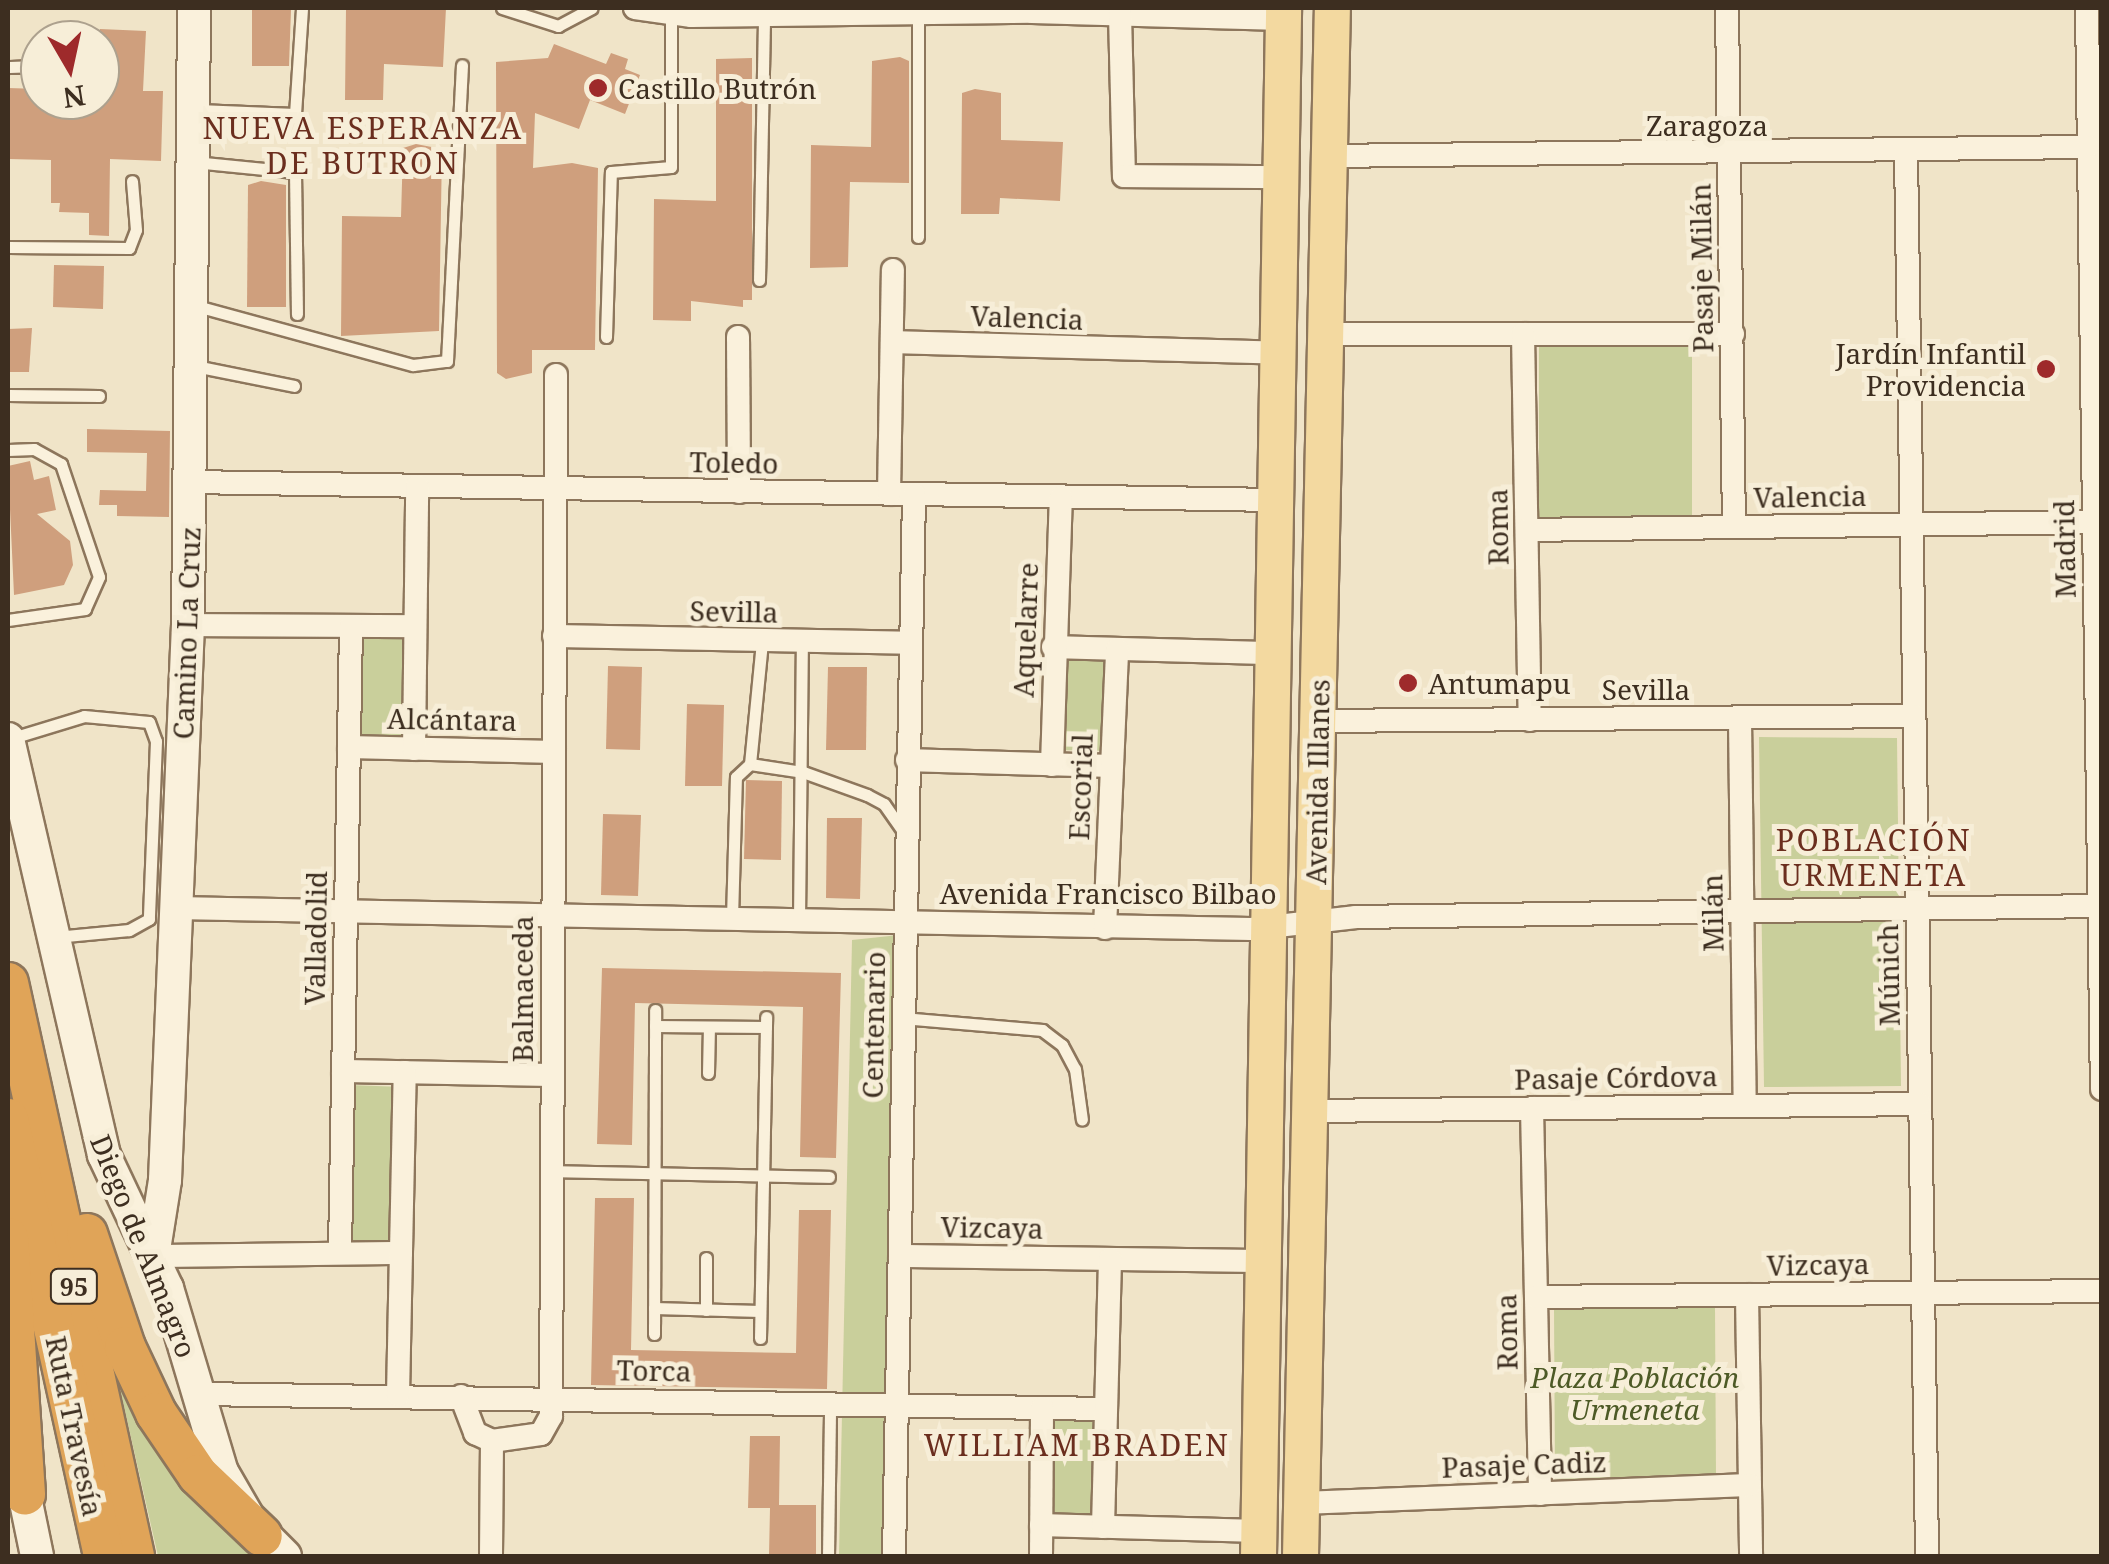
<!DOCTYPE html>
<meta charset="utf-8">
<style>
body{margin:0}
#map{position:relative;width:2109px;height:1564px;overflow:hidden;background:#f0e4c8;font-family:"Noto Serif",serif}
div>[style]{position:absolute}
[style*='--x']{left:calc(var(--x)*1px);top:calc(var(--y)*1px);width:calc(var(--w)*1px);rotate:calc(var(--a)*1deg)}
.green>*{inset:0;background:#c9cf9b}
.building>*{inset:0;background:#cf9f7d}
.roads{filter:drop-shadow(2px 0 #8d765c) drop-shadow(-2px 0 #8d765c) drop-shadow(0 2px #8d765c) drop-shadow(0 -2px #8d765c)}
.lane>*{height:11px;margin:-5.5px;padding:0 5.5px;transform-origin:5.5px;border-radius:5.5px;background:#faf1dc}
.street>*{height:22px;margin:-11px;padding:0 11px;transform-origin:11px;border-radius:11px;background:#faf1dc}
.secondary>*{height:32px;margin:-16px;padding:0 16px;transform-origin:16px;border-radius:16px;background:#faf1dc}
.primary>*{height:35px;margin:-17.5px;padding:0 17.5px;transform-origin:17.5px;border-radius:17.5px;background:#f3d9a0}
.highway>*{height:40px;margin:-20px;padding:0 20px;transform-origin:20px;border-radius:20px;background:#e0a458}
.dots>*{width:28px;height:28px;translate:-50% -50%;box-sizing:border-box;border:5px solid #f7eed8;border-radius:50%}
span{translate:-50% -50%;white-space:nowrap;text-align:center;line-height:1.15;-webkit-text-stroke:10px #f7eed8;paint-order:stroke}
.shield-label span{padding:2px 8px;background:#f7eed8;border:2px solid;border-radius:8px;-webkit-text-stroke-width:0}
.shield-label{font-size:25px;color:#3d2e20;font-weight:700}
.poi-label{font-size:28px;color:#3d2e20}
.left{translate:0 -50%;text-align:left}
.right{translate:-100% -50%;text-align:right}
.street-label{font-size:28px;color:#3d2e20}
.park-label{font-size:28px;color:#4d5a26;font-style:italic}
.neighbourhood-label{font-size:30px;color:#6b2e1e;letter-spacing:2.5px}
.frame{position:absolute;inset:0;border:10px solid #3d2e20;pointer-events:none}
.north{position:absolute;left:20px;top:20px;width:100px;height:100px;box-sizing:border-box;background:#f7eed8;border:2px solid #ada18e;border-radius:50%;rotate:171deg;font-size:28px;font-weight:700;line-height:40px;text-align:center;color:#3d2e20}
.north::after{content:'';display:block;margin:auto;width:35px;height:45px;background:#9e2a2b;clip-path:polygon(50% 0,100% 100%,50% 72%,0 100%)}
</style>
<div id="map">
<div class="green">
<div style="clip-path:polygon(1692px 345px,1692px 523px,1539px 523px,1539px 346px)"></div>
<div style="clip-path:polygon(354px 636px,412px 638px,408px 740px,352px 739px)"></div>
<div style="clip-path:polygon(1058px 641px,1115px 642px,1113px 751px,1056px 750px)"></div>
<div style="clip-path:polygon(1759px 737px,1897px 738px,1901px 1086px,1764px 1087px)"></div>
<div style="clip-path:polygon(899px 935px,887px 1556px,839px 1556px,852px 940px)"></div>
<div style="clip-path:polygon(348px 1085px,404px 1087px,397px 1246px,346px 1243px)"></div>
<div style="clip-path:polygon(1715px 1307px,1716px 1477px,1555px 1479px,1554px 1308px)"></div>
<div style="clip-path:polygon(110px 1345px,160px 1455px,269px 1556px,158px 1556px)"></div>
<div style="clip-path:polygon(1048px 1416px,1098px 1417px,1096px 1522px,1046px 1522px)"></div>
</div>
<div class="building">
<div style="clip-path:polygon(346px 8px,446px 8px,443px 67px,384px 64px,383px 100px,345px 100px)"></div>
<div style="clip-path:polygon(252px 9px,291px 9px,289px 66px,252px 66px)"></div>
<div style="clip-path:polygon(100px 29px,146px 31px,143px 91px,163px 91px,161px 161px,110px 159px,109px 236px,89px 235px,89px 213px,59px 212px,60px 203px,51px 203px,51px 160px,8px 159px,8px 88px,40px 89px,40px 100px,100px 100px)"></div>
<div style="clip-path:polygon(554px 44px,606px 64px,611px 53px,628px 59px,625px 69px,640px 75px,625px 114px,590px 100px,579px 129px,535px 113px,533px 168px,572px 163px,598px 168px,595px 350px,532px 350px,532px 373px,506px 379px,497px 373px,496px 62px,548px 58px)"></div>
<div style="clip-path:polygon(900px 57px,909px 61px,909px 183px,850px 182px,848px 267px,810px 268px,811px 145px,871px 147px,872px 61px)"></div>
<div style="clip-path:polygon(752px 58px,752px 300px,743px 300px,743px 307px,691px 301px,691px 321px,653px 320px,654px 199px,716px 201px,716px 59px)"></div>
<div style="clip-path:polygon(975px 89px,1001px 93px,1001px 140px,1063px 142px,1060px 201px,1000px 198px,999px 214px,961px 214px,962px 93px)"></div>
<div style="clip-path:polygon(416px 144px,442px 149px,439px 331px,341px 336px,342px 216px,401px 217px,403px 148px)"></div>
<div style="clip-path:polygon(261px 181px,286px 185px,286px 307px,247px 307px,248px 185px)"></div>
<div style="clip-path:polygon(54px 265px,104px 266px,103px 309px,53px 307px)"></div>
<div style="clip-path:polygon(32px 328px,29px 372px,8px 372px,8px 329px)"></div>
<div style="clip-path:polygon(87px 429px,170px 431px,169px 517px,117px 516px,117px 505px,99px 505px,100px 490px,146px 491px,147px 453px,87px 452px)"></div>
<div style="clip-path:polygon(30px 461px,34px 480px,49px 476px,56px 510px,37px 514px,70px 541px,73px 565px,64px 585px,14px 595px,8px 466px)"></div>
<div style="clip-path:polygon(608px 666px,642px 667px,640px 750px,606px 749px)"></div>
<div style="clip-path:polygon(828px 667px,867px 667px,866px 750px,826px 750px)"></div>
<div style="clip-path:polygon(687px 704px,724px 705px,722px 786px,685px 786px)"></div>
<div style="clip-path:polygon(746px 780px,782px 781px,781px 860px,744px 859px)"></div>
<div style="clip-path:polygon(603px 814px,641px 815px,638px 896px,601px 895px)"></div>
<div style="clip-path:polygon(827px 818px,862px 818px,860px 899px,826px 898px)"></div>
<div style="clip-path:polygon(602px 968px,841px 973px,836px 1158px,800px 1157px,803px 1007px,635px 1003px,632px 1145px,597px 1144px)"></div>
<div style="clip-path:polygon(595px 1198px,634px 1198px,631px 1350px,796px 1353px,799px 1210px,831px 1210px,827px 1389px,591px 1385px)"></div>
<div style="clip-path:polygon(750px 1436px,780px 1436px,779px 1505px,816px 1505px,816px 1556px,769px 1556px,770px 1508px,748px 1508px)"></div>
</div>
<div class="roads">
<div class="lane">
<div style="--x:502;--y:8;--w:59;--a:17.8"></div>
<div style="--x:558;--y:26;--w:38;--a:-28"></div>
<div style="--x:918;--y:13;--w:224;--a:90"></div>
<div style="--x:8;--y:67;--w:24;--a:-2"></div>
<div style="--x:198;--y:110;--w:97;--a:2.4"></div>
<div style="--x:295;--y:114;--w:106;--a:-86.2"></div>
<div style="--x:194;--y:162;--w:101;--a:5.7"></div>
<div style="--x:295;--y:172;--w:142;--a:89.2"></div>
<div style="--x:8;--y:247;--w:121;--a:0.5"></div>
<div style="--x:129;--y:248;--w:19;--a:-69"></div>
<div style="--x:136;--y:230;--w:49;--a:-94.7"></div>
<div style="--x:759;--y:280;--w:265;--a:-88.9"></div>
<div style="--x:193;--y:305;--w:228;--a:15.3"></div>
<div style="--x:413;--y:365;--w:34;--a:-7"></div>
<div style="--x:447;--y:361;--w:296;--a:-87.1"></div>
<div style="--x:606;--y:337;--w:165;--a:-88.3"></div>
<div style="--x:611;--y:172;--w:60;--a:-4.8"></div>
<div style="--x:671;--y:167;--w:152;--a:-90"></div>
<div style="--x:195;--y:366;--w:101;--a:11.4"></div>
<div style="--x:8;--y:395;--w:91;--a:0.6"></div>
<div style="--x:8;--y:450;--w:26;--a:-2"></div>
<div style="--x:34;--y:449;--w:31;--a:29"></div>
<div style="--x:61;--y:464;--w:119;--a:71.4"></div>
<div style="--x:99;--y:577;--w:35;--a:114"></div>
<div style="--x:85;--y:609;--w:78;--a:171.9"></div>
<div style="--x:9;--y:739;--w:78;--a:-17"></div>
<div style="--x:84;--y:716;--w:65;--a:5.3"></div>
<div style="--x:149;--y:722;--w:20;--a:70"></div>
<div style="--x:156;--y:741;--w:178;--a:92.3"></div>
<div style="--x:149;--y:919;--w:23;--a:151"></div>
<div style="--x:129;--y:930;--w:74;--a:174.6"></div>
<div style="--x:750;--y:764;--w:54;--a:8.6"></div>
<div style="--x:803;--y:772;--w:68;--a:19.8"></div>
<div style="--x:867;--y:795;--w:19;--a:28"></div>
<div style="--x:884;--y:804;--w:33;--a:55"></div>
<div style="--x:732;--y:918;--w:141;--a:-88.4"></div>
<div style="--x:736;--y:777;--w:19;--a:-43"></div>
<div style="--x:750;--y:764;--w:124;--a:-84.4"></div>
<div style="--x:799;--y:920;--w:278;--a:-89.4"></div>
<div style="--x:902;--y:1018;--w:141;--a:4.9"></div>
<div style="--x:1042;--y:1030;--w:25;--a:37"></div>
<div style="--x:1062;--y:1045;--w:27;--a:62"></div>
<div style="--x:1075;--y:1069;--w:51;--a:82.2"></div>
<div style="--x:655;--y:1026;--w:111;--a:0.5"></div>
<div style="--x:708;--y:1073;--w:46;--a:-88.8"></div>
<div style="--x:552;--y:1171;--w:277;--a:1.2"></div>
<div style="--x:706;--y:1258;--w:52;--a:90"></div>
<div style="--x:654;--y:1308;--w:106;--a:1.6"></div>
<div style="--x:654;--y:1334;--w:324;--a:-89.8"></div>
<div style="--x:760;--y:1338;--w:321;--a:-88.9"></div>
<div style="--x:828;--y:1556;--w:152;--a:-89.2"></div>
</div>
<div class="street">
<div style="--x:635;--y:8;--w:57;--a:8.1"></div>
<div style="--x:691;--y:16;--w:341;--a:-0.7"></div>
<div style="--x:1032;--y:12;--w:251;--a:1.6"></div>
<div style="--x:1727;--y:8;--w:519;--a:89.23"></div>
<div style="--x:2087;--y:8;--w:1081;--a:89.21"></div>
<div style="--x:1120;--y:14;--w:162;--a:88.6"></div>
<div style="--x:1124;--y:176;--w:157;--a:0.4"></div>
<div style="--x:1906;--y:153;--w:1403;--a:89.14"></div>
<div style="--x:1327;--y:156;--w:761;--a:-0.68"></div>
<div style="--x:1326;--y:334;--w:407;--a:0"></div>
<div style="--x:1523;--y:334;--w:386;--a:89"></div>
<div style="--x:738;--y:337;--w:155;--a:89.6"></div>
<div style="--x:892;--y:342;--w:387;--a:1.6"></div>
<div style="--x:190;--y:482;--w:1086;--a:0.95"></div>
<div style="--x:889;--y:494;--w:224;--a:-89"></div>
<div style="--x:1527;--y:530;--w:567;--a:-0.81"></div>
<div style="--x:188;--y:625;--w:226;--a:0.3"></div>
<div style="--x:554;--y:636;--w:357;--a:1.1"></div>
<div style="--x:1053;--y:647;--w:219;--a:1.6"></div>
<div style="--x:1740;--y:719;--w:387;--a:89.3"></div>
<div style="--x:1317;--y:721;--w:597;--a:-0.48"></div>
<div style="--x:349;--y:747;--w:205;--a:1.4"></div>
<div style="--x:414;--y:749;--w:263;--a:-89.3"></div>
<div style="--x:907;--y:760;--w:203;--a:1.7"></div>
<div style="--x:1052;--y:765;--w:268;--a:-88.1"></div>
<div style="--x:176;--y:908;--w:1075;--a:1.12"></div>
<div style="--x:1251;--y:929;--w:106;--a:-6.5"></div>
<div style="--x:1356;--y:917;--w:743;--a:-0.85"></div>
<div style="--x:1105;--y:928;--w:279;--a:-87.5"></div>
<div style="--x:343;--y:1071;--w:209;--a:1.1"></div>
<div style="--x:1532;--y:1108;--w:386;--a:88.8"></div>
<div style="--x:1312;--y:1111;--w:608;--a:-0.66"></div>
<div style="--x:340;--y:1251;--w:625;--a:-88.99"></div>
<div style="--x:153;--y:1256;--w:248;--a:-0.7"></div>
<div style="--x:900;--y:1256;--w:363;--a:0.8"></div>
<div style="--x:1747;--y:1295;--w:261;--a:89.1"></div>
<div style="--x:1536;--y:1297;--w:566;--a:-0.61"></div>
<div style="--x:201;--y:1394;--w:905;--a:0.95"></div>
<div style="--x:398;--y:1395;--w:323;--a:-88.8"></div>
<div style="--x:461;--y:1396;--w:40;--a:69"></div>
<div style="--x:475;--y:1433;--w:19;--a:25"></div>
<div style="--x:1301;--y:1503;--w:449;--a:-2.3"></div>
<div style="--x:1041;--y:1525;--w:217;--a:1.6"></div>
<div style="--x:1103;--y:1527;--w:268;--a:-88.5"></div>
<div style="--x:491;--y:1556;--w:115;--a:-89.5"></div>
<div style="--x:492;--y:1441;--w:49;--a:-8.1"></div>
<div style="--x:541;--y:1434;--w:21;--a:-61"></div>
<div style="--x:551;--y:1416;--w:1041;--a:-89.72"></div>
<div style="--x:894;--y:1556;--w:1062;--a:-88.92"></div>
<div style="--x:1041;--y:1556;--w:148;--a:-89.6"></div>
</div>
<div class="secondary">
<div style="--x:8;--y:739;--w:427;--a:77"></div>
<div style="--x:104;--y:1155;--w:147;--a:64.7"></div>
<div style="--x:167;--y:1288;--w:192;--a:73.4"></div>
<div style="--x:222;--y:1472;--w:58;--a:59.9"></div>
<div style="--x:251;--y:1522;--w:48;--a:45"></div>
<div style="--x:153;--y:1256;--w:77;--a:-81"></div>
<div style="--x:165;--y:1180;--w:555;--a:-87.63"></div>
<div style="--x:188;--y:625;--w:617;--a:-89.44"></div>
<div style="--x:20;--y:1473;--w:85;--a:78.4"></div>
</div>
<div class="primary">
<div style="--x:1258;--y:1556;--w:1548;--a:-89.07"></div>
<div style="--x:1300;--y:1556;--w:1548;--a:-88.82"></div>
</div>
<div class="highway">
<div style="--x:8;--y:983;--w:587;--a:77.6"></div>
<div style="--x:8;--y:1119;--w:447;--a:77.6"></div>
<div style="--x:87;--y:1234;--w:119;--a:71.4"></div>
<div style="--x:125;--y:1347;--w:73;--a:64.8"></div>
<div style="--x:156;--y:1413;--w:75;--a:55.9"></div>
<div style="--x:198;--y:1475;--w:88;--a:43.6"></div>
<div style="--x:8;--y:1238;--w:257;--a:86.2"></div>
</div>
</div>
<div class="dots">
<div style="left:598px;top:88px;background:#9e2a2b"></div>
<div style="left:2046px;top:369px;background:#9e2a2b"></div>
<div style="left:1408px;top:683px;background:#9e2a2b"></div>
</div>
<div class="shield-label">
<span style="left:74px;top:1286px">95</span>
</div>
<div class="poi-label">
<span class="left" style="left:618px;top:88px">Castillo Butrón</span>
<span class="right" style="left:2026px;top:369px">Jardín Infantil<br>Providencia</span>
<span class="left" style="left:1428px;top:683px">Antumapu</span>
</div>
<div class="street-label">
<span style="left:1707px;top:125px">Zaragoza</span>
<span style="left:1701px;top:268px;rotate:-91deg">Pasaje Milán</span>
<span style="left:1027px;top:317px;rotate:2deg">Valencia</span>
<span style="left:734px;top:462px;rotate:1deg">Toledo</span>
<span style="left:1810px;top:496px;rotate:-1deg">Valencia</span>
<span style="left:1497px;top:527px;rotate:-91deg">Roma</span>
<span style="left:2064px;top:549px;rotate:-91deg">Madrid</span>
<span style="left:734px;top:611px;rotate:1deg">Sevilla</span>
<span style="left:1025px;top:630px;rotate:-88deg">Aquelarre</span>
<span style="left:186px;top:633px;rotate:-88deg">Camino La Cruz</span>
<span style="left:1646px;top:689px">Sevilla</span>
<span style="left:452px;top:719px;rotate:1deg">Alcántara</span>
<span style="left:1317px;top:782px;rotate:-89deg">Avenida Illanes</span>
<span style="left:1080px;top:787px;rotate:-88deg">Escorial</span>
<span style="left:1108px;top:893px">Avenida Francisco Bilbao</span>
<span style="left:1712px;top:913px;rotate:-91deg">Milán</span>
<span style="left:315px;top:938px;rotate:-89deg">Valladolid</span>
<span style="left:1888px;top:975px;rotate:-91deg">Múnich</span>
<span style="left:522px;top:989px;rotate:-90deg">Balmaceda</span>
<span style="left:873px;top:1025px;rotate:-89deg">Centenario</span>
<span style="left:1616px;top:1077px;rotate:-1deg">Pasaje Córdova</span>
<span style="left:992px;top:1227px;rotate:1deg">Vizcaya</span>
<span style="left:144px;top:1246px;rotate:68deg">Diego de Almagro</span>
<span style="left:1818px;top:1264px;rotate:-1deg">Vizcaya</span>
<span style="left:1506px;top:1332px;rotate:-91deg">Roma</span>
<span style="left:654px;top:1370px;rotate:1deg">Torca</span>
<span style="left:75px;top:1426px;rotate:78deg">Ruta Travesía</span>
<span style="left:1524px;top:1464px;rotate:-2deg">Pasaje Cadiz</span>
</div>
<div class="park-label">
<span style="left:1635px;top:1393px">Plaza Población<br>Urmeneta</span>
</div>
<div class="neighbourhood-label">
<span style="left:363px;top:145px">NUEVA ESPERANZA<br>DE BUTRON</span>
<span style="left:1874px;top:857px">POBLACIÓN<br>URMENETA</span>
<span style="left:1077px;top:1445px">WILLIAM BRADEN</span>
</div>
<div class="frame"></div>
<div class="north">N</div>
</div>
